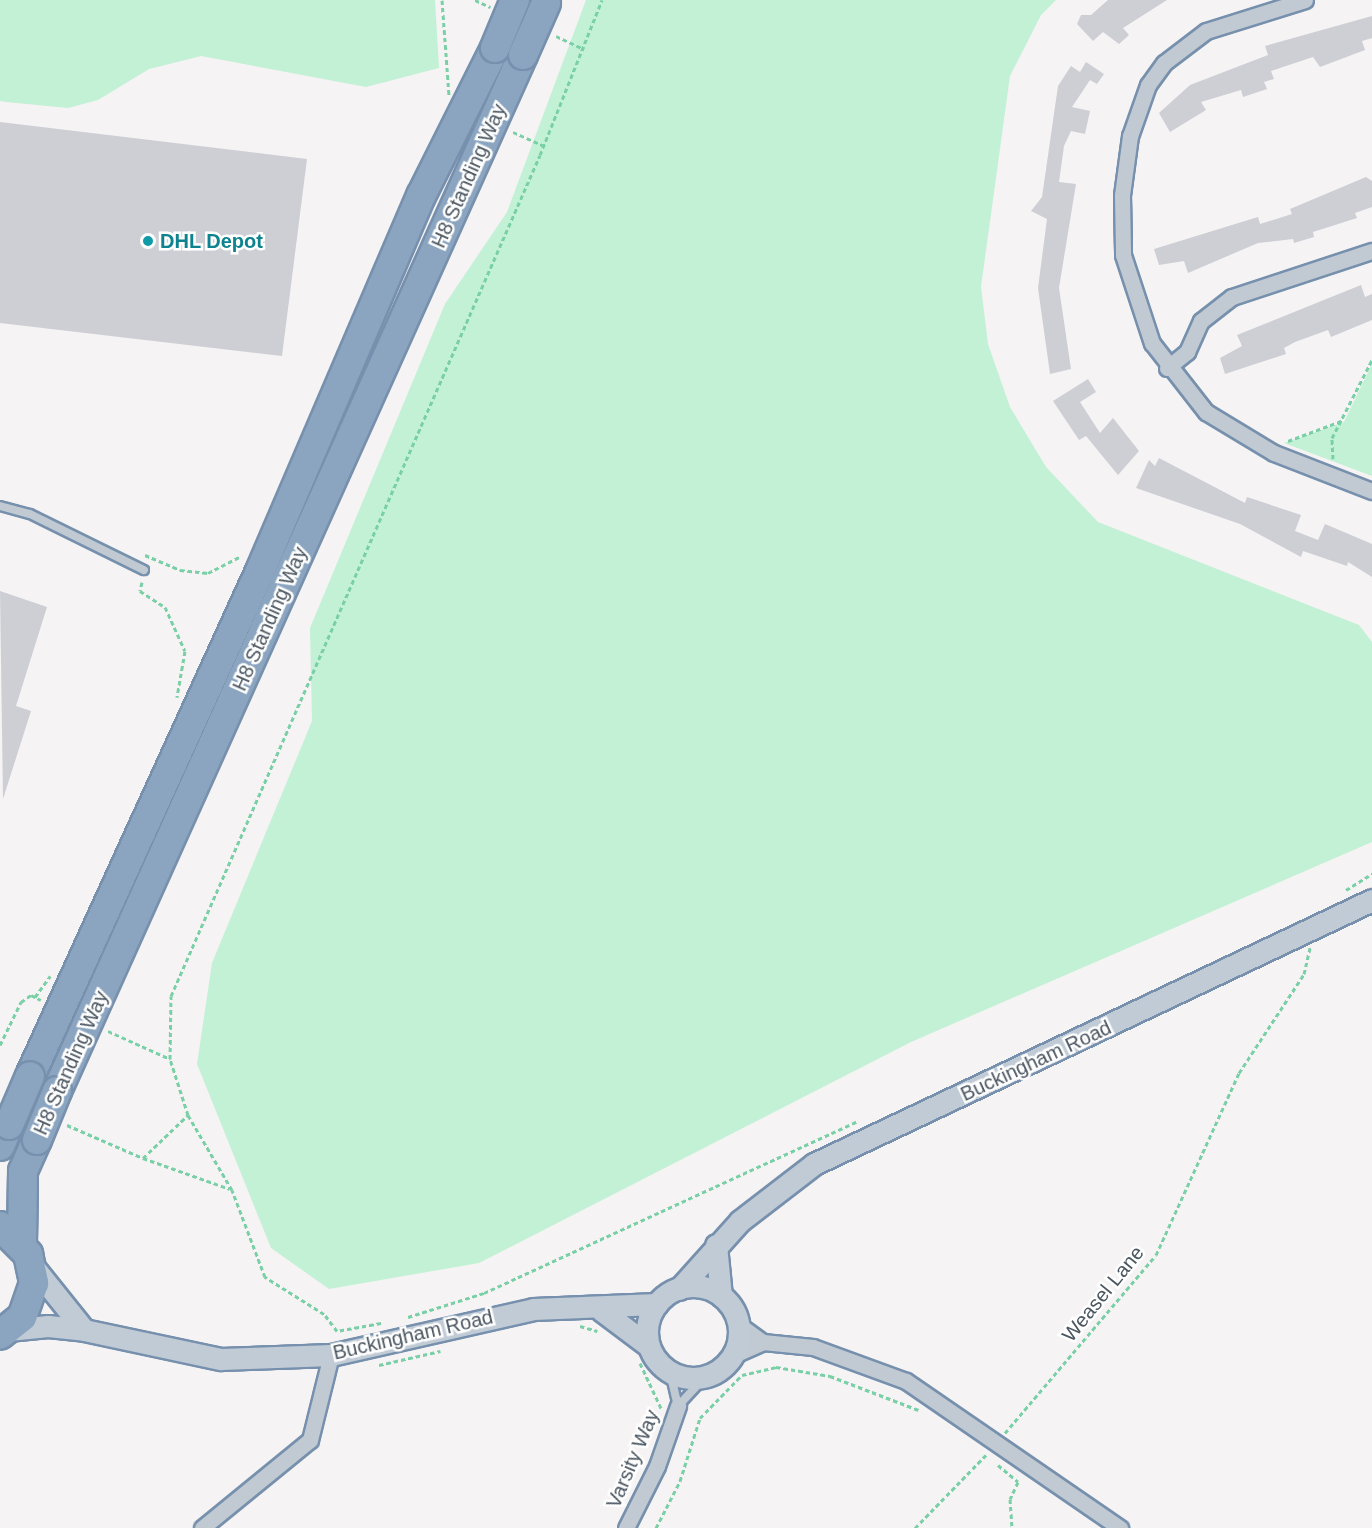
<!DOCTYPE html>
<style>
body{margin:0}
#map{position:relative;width:1372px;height:1528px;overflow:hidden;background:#f5f3f3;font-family:Arial,sans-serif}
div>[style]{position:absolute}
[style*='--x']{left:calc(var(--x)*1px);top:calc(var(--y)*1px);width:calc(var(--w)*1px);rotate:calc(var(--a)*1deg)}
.green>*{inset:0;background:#c3f1d5}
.building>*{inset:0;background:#cdcfd5}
.path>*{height:3px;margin-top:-1.5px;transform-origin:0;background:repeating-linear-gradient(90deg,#7ad0a6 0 4.5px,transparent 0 7.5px)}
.roads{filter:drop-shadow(2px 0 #7690ad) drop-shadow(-2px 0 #7690ad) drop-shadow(0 2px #7690ad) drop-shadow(0 -2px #7690ad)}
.lane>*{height:8px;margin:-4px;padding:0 4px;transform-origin:4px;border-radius:4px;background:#c1cad2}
.street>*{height:15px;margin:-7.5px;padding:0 7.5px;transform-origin:7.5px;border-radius:7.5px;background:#c1cad2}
.secondary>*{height:21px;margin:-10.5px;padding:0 10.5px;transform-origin:10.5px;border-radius:10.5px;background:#c1cbd6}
.secondary>.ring{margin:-10.5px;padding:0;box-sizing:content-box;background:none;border:21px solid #c1cbd6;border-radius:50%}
.highway>*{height:28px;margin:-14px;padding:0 14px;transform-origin:14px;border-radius:14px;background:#8ba5c1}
.bridges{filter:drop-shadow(2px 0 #7690ad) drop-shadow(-2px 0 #7690ad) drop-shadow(0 2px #7690ad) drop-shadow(0 -2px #7690ad)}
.highway-bridge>*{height:28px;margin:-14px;padding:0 14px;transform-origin:14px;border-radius:14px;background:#8ba5c1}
.dots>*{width:16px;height:16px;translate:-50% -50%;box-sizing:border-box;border:3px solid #fff;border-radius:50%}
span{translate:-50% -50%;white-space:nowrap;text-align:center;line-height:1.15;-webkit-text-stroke:5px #fff;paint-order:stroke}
.street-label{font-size:20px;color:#4a5661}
.culture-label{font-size:20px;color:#0d838f;font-weight:700}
.left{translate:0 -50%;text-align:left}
</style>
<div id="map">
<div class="green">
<div style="clip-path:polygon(0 0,435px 0,439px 68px,366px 87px,201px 56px,149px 69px,98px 100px,68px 108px,6px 102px,0 101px)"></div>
<div style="clip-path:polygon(586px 0,1056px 0,1041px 15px,1010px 76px,981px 287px,988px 344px,1010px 407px,1046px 467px,1098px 522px,1359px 625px,1372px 642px,1372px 842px,911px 1042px,479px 1263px,329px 1289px,271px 1248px,197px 1064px,212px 963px,312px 721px,310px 628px,445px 304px,507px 212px)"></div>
<div style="clip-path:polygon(1372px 364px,1372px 476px,1284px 443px,1344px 422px)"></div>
</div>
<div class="building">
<div style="clip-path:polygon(1108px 0,1167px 0,1123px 28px,1129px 35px,1119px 44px,1103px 32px,1093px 41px,1077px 24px,1081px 15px,1091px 15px)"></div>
<div style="clip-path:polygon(1372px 16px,1372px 38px,1362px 41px,1365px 50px,1320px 67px,1313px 57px,1271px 71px,1274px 79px,1264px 82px,1267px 89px,1243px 97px,1241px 90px,1201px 102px,1206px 110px,1170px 132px,1159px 113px,1190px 85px,1268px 55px,1265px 46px)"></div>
<div style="clip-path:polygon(1086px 62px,1104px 74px,1097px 84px,1090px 80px,1072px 107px,1090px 111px,1085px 134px,1071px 131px,1064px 146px,1059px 182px,1076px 184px,1059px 288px,1071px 369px,1050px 374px,1038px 288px,1047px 219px,1031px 211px,1042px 197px,1058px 86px,1071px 66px,1080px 72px)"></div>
<div style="clip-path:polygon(0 122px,307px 159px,282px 356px,0 323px)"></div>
<div style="clip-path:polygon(1366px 177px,1372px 181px,1372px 207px,1355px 213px,1357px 218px,1313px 232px,1314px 237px,1294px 243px,1293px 239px,1258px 243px,1188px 273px,1184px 261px,1159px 265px,1154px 249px,1258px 217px,1260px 224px,1292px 214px,1290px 209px)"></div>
<div style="clip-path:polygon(1361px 285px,1365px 297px,1372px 294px,1372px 320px,1331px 337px,1328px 330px,1295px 342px,1284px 348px,1286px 354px,1225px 374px,1220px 358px,1242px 346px,1237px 335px)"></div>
<div style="clip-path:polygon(1088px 379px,1096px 392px,1080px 402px,1100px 433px,1113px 418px,1139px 451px,1118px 475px,1086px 436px,1079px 440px,1053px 401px)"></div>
<div style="clip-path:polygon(1159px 458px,1245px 503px,1247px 497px,1301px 515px,1295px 531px,1318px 540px,1325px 524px,1372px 544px,1372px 577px,1348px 562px,1347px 566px,1303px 551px,1301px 557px,1240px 524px,1136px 488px,1149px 460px,1155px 466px)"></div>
<div style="clip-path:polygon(0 591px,47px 607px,16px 706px,31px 711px,3px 799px)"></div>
</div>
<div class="path">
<div style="--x:442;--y:0;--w:95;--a:85.8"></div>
<div style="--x:475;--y:0;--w:17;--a:25"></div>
<div style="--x:556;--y:36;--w:31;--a:25"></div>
<div style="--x:513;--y:132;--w:34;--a:24"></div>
<div style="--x:1288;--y:441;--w:57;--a:-20.7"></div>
<div style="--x:1333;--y:459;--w:21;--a:-93"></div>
<div style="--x:1332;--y:438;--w:88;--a:-62.9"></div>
<div style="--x:145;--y:555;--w:38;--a:23"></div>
<div style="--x:180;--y:570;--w:28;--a:6"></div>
<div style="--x:208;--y:573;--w:37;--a:-27"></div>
<div style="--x:142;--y:582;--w:9;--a:103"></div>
<div style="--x:140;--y:591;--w:30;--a:33"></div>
<div style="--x:165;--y:607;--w:48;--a:65.6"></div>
<div style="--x:185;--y:651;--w:47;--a:99.9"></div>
<div style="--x:1346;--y:890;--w:31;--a:-32"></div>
<div style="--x:35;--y:997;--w:26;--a:-54"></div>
<div style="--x:108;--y:1031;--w:68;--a:24.3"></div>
<div style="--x:0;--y:1045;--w:48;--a:-64"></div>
<div style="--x:21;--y:1002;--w:12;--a:-35"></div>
<div style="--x:31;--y:995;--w:11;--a:27"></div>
<div style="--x:67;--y:1125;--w:83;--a:23.5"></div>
<div style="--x:143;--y:1158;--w:62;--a:-43.7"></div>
<div style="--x:143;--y:1158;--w:92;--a:19.6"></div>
<div style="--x:408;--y:1317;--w:80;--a:-17.5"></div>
<div style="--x:484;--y:1293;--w:412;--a:-24.7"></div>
<div style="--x:381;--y:1323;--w:45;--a:169.7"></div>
<div style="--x:337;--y:1331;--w:21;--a:-127"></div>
<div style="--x:324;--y:1314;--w:70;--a:-147.9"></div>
<div style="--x:265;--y:1277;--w:93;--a:-110.8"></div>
<div style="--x:232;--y:1190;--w:87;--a:-120.4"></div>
<div style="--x:188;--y:1115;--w:59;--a:-107.8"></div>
<div style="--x:170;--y:1059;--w:63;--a:-89.1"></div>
<div style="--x:171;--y:996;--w:918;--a:-66.31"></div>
<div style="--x:540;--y:155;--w:167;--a:-68.2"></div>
<div style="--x:580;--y:1326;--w:18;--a:16"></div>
<div style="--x:640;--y:1363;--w:50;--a:65"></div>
<div style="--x:379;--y:1365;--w:63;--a:-12.9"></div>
<div style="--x:1005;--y:1433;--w:233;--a:-49.7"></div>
<div style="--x:1156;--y:1255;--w:200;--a:-65.5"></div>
<div style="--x:1239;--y:1073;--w:118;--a:-56.7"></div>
<div style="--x:1304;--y:974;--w:27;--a:-77"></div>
<div style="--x:998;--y:1465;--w:26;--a:40"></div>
<div style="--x:1018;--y:1482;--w:19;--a:115"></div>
<div style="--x:1010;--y:1499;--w:29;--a:86"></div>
<div style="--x:656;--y:1528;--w:53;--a:-62.9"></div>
<div style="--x:680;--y:1481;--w:66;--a:-72.4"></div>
<div style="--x:700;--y:1418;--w:60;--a:-45.7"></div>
<div style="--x:742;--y:1375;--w:35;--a:-13"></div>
<div style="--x:776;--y:1367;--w:55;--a:9.5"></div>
<div style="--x:830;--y:1376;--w:97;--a:21"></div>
<div style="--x:915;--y:1528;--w:103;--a:-45.8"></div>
</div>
<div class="roads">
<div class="lane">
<div style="--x:0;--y:506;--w:31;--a:15"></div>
<div style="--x:30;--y:514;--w:127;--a:26.2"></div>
<div style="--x:670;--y:1372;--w:35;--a:77"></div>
<div style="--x:678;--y:1406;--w:41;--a:-47"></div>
</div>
<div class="street">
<div style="--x:1305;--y:0;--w:104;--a:162.6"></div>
<div style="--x:1206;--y:31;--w:53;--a:142.7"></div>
<div style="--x:1164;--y:63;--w:27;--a:126"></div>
<div style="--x:1148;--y:85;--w:54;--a:109.4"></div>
<div style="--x:1130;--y:136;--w:60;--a:97.7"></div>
<div style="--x:1122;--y:195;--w:60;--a:89"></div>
<div style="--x:1123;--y:255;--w:93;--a:71.8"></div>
<div style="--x:1152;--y:343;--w:88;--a:52"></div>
<div style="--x:1206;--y:412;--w:79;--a:31.1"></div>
<div style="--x:1274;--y:453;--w:105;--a:21.2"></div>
<div style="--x:1167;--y:368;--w:26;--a:-39"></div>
<div style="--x:1187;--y:352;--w:34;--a:-66"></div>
<div style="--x:1201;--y:321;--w:39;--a:-38"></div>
<div style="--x:1232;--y:297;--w:147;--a:-18.2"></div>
<div style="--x:738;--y:1324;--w:31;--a:36"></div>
<div style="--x:732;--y:1356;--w:34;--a:-24"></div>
<div style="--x:763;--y:1342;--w:50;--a:5.7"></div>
<div style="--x:813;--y:1347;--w:99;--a:20.1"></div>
<div style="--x:906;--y:1381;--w:260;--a:34.5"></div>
<div style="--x:202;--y:1528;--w:139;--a:-39.2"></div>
<div style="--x:310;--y:1440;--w:88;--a:-76.1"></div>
<div style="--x:626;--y:1528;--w:69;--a:-63.4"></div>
<div style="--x:657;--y:1466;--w:64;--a:-70.7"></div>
</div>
<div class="secondary">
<div style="--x:716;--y:1245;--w:51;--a:84.4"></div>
<div style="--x:32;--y:1265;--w:83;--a:51.3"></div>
<div class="ring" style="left:647px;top:1286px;width:71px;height:71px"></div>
<div style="--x:679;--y:1289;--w:91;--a:-48.1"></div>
<div style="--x:740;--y:1221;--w:93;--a:-37.6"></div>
<div style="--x:814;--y:1164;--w:617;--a:-25.32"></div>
<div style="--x:601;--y:1310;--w:60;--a:36.9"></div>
<div style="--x:8;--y:1330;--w:40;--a:-5.7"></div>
<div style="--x:48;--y:1326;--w:36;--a:6"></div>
<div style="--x:84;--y:1330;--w:140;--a:12"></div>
<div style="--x:221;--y:1359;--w:110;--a:-2.1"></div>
<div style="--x:331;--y:1355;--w:207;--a:-12.8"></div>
<div style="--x:533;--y:1309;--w:124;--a:-2.3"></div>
</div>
<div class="highway">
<div style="--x:30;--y:1076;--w:557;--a:-65.5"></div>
<div style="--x:261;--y:569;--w:406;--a:-66.8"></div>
<div style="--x:421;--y:196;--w:165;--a:-63.4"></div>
<div style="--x:57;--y:1091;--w:1136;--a:-65.78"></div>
<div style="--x:0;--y:1146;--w:23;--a:-67"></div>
<div style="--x:0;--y:1226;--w:40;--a:45"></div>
<div style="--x:28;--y:1254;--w:30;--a:78"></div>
<div style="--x:34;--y:1283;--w:36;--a:109"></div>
<div style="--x:22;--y:1317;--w:28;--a:141"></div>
<div style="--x:22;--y:1244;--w:73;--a:-89.2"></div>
<div style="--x:23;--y:1171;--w:34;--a:-66"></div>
</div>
</div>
<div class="bridges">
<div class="highway-bridge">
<div style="--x:495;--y:48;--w:52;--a:-67.4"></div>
<div style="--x:523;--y:55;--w:57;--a:-66.1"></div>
<div style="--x:9;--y:1125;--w:53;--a:-66.8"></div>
<div style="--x:37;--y:1140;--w:53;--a:-67.8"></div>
</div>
</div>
<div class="dots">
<div style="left:148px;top:241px;background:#0f9aa8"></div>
</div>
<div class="street-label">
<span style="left:469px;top:176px;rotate:-66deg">H8 Standing Way</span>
<span style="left:270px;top:619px;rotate:-66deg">H8 Standing Way</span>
<span style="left:1036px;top:1061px;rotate:-25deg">Buckingham Road</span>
<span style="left:71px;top:1063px;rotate:-66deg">H8 Standing Way</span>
<span style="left:1103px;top:1294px;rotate:-51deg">Weasel Lane</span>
<span style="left:413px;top:1335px;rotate:-13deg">Buckingham Road</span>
<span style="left:633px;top:1459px;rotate:-67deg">Varsity Way</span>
</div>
<div class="culture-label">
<span class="left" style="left:160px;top:241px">DHL Depot</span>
</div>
</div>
